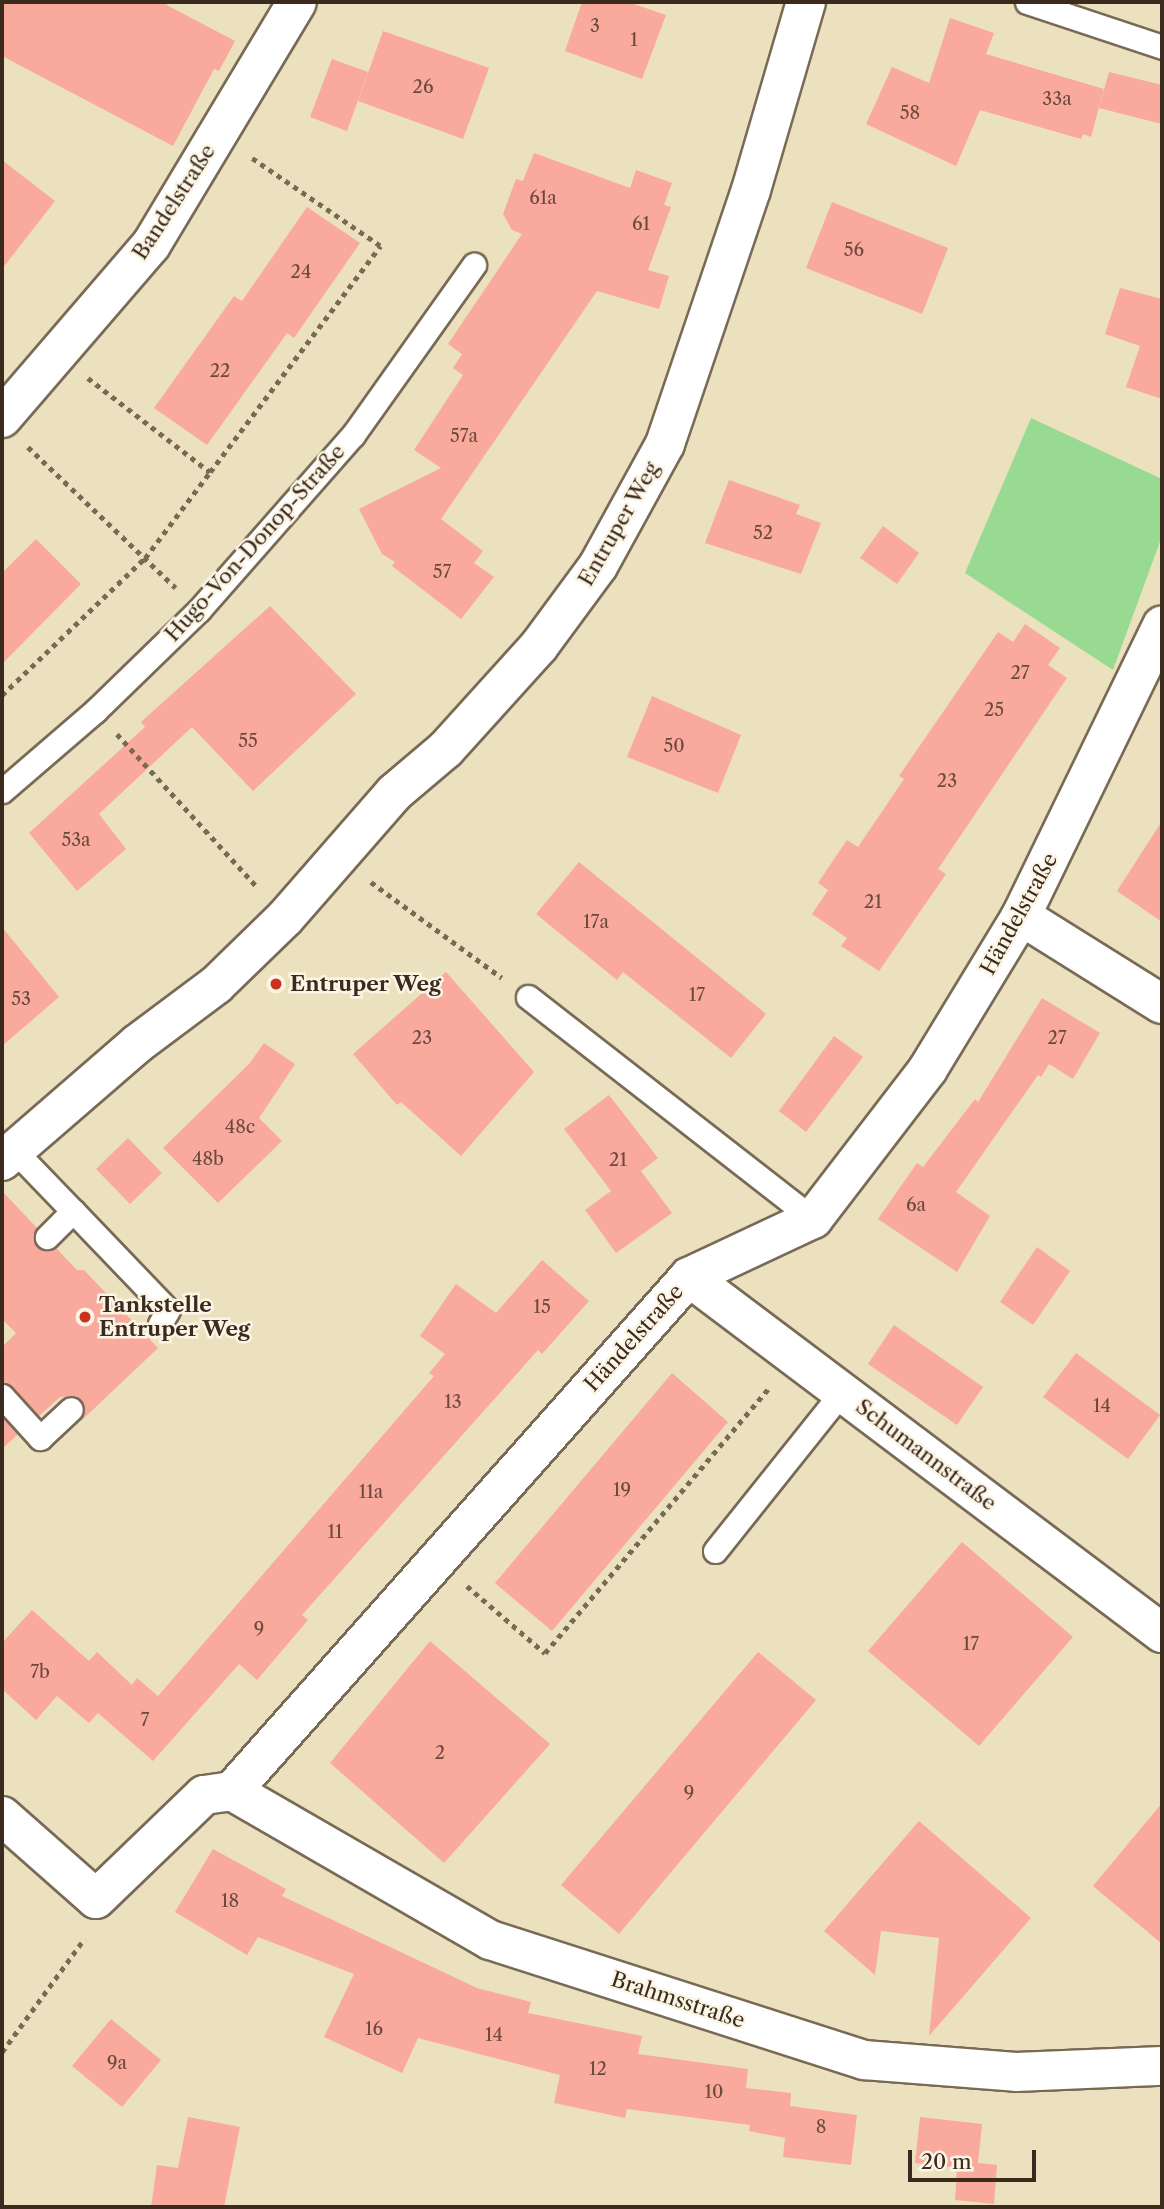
<!DOCTYPE html>
<meta charset="utf-8">
<style>
body{margin:0}
#map{position:relative;width:1164px;height:2209px;overflow:hidden;background:#ebe1be;font-family:"Libre Caslon Text",serif}
div>[style]{position:absolute}
[style*='--x']{left:calc(var(--x)*1px);top:calc(var(--y)*1px);width:calc(var(--w)*1px);rotate:calc(var(--a)*1deg)}
.green>*{inset:0;background:#98da91}
.building>*{inset:0;background:#faa99d}
.path>*{height:4.5px;margin-top:-2.25px;transform-origin:0;background:repeating-linear-gradient(90deg,#796a56 0 5px,transparent 0 10px)}
.roads{filter:drop-shadow(2px 0 #796a56) drop-shadow(-2px 0 #796a56) drop-shadow(0 2px #796a56) drop-shadow(0 -2px #796a56)}
.service>*{height:23px;margin:-11.5px;padding:0 11.5px;transform-origin:11.5px;border-radius:11.5px;background:#fff}
.minor>*{height:38px;margin:-19px;padding:0 19px;transform-origin:19px;border-radius:19px;background:#fff}
.secondary>*{height:38px;margin:-19px;padding:0 19px;transform-origin:19px;border-radius:19px;background:#fff}
.dots>*{width:19px;height:19px;translate:-50% -50%;box-sizing:border-box;border:4px solid #fcf5e5;border-radius:50%}
span{translate:-50% -50%;white-space:nowrap;text-align:center;line-height:1.15;-webkit-text-stroke:5px #fcf5e5;paint-order:stroke}
.number-label{font-size:18px;color:#6b4a3e}
.number-label span{-webkit-text-stroke-width:0}
.street-label{font-size:21px;color:#3b2a1e}
.poi-label{font-size:21px;color:#3b2a1e;font-weight:700}
.left{translate:0 -50%;text-align:left}
.frame{position:absolute;inset:0;border:4px solid #3b2a1e;pointer-events:none}
.scale{position:absolute;left:908px;top:2150px;width:128px;height:32px;box-sizing:border-box;border:4px solid #3b2a1e;border-top:0;padding-left:9px;font-size:21px;line-height:24px;white-space:nowrap;color:#3b2a1e;-webkit-text-stroke:5px #fcf5e5;paint-order:stroke}
</style>
<div id="map">
<div class="green">
<div style="clip-path:polygon(1031px 418px,1162px 479px,1162px 536px,1113px 670px,965px 573px)"></div>
</div>
<div class="building">
<div style="clip-path:polygon(2px 2px,161px 2px,235px 41px,219px 71px,214px 69px,173px 146px,2px 56px)"></div>
<div style="clip-path:polygon(582px 2px,628px 2px,666px 15px,642px 79px,565px 51px)"></div>
<div style="clip-path:polygon(950px 18px,994px 33px,986px 54px,1104px 89px,1091px 137px,1083px 134px,1081px 139px,980px 110px,956px 166px,866px 124px,892px 67px,929px 83px)"></div>
<div style="clip-path:polygon(383px 31px,489px 68px,463px 139px,358px 101px)"></div>
<div style="clip-path:polygon(332px 59px,368px 72px,347px 131px,310px 117px)"></div>
<div style="clip-path:polygon(1109px 72px,1162px 85px,1162px 124px,1099px 108px)"></div>
<div style="clip-path:polygon(534px 153px,630px 188px,636px 170px,672px 183px,664px 205px,671px 207px,648px 270px,669px 276px,659px 309px,597px 291px,441px 519px,483px 551px,474px 563px,494px 577px,461px 619px,392px 566px,395px 562px,382px 554px,359px 509px,441px 468px,414px 450px,463px 375px,453px 368px,462px 354px,448px 344px,522px 234px,512px 230px,503px 214px,516px 179px,523px 181px)"></div>
<div style="clip-path:polygon(2px 160px,55px 201px,2px 269px)"></div>
<div style="clip-path:polygon(832px 202px,948px 248px,922px 314px,806px 268px)"></div>
<div style="clip-path:polygon(307px 207px,360px 243px,294px 338px,287px 333px,207px 445px,154px 408px,234px 296px,242px 301px)"></div>
<div style="clip-path:polygon(1120px 288px,1162px 299px,1162px 399px,1126px 387px,1140px 346px,1105px 334px)"></div>
<div style="clip-path:polygon(729px 480px,800px 505px,796px 514px,821px 523px,801px 574px,705px 543px)"></div>
<div style="clip-path:polygon(883px 526px,919px 553px,897px 584px,860px 558px)"></div>
<div style="clip-path:polygon(36px 539px,81px 584px,2px 664px,2px 573px)"></div>
<div style="clip-path:polygon(270px 606px,356px 694px,253px 791px,192px 727px,99px 814px,126px 849px,77px 891px,29px 833px,145px 727px,141px 722px)"></div>
<div style="clip-path:polygon(1025px 624px,1060px 648px,1048px 665px,1067px 678px,938px 869px,946px 874px,879px 971px,841px 946px,847px 938px,812px 914px,828px 890px,818px 883px,847px 840px,858px 847px,904px 779px,899px 776px,998px 632px,1013px 642px)"></div>
<div style="clip-path:polygon(652px 696px,741px 735px,718px 793px,627px 757px)"></div>
<div style="clip-path:polygon(1162px 821px,1162px 922px,1117px 891px)"></div>
<div style="clip-path:polygon(579px 862px,766px 1014px,731px 1058px,623px 972px,617px 980px,536px 914px)"></div>
<div style="clip-path:polygon(2px 927px,59px 997px,2px 1046px)"></div>
<div style="clip-path:polygon(446px 972px,534px 1072px,461px 1156px,401px 1102px,397px 1105px,353px 1054px)"></div>
<div style="clip-path:polygon(1042px 998px,1100px 1033px,1073px 1079px,1049px 1064px,1041px 1077px,1038px 1075px,956px 1192px,990px 1216px,957px 1272px,878px 1219px,917px 1163px,923px 1167px,975px 1099px,978px 1102px)"></div>
<div style="clip-path:polygon(834px 1036px,863px 1057px,806px 1132px,779px 1111px)"></div>
<div style="clip-path:polygon(264px 1043px,295px 1064px,259px 1118px,282px 1141px,218px 1203px,163px 1148px,249px 1064px)"></div>
<div style="clip-path:polygon(609px 1095px,658px 1158px,641px 1171px,672px 1213px,616px 1253px,585px 1210px,611px 1191px,564px 1129px)"></div>
<div style="clip-path:polygon(128px 1138px,162px 1173px,130px 1204px,96px 1169px)"></div>
<div style="clip-path:polygon(2px 1191px,37px 1228px,37px 1246px,44px 1251px,56px 1248px,77px 1270px,84px 1270px,158px 1348px,81px 1421px,84px 1405px,76px 1396px,60px 1397px,39px 1416px,12px 1387px,2px 1382px,2px 1347px,16px 1333px,2px 1319px)"></div>
<div style="clip-path:polygon(1037px 1247px,1070px 1271px,1033px 1325px,1000px 1302px)"></div>
<div style="clip-path:polygon(542px 1260px,589px 1301px,542px 1354px,538px 1350px,302px 1615px,308px 1620px,257px 1680px,239px 1664px,153px 1761px,98px 1713px,89px 1723px,57px 1696px,36px 1720px,2px 1689px,2px 1643px,32px 1610px,89px 1661px,97px 1652px,132px 1685px,137px 1678px,158px 1696px,434px 1376px,429px 1373px,445px 1354px,420px 1336px,456px 1284px,496px 1313px)"></div>
<div style="clip-path:polygon(894px 1325px,983px 1387px,957px 1425px,868px 1364px)"></div>
<div style="clip-path:polygon(1076px 1353px,1160px 1415px,1128px 1459px,1043px 1397px)"></div>
<div style="clip-path:polygon(672px 1373px,728px 1422px,552px 1631px,495px 1583px)"></div>
<div style="clip-path:polygon(2px 1417px,18px 1434px,2px 1449px)"></div>
<div style="clip-path:polygon(962px 1542px,1073px 1637px,979px 1746px,868px 1651px)"></div>
<div style="clip-path:polygon(430px 1641px,550px 1744px,444px 1863px,330px 1763px)"></div>
<div style="clip-path:polygon(758px 1652px,816px 1700px,619px 1934px,561px 1885px)"></div>
<div style="clip-path:polygon(1162px 1803px,1162px 1944px,1093px 1886px)"></div>
<div style="clip-path:polygon(919px 1821px,1031px 1918px,929px 2036px,939px 1938px,881px 1931px,875px 1975px,824px 1931px)"></div>
<div style="clip-path:polygon(213px 1849px,286px 1889px,282px 1896px,477px 1988px,531px 2002px,528px 2013px,642px 2036px,638px 2054px,748px 2069px,746px 2088px,791px 2093px,790px 2106px,857px 2115px,851px 2165px,783px 2157px,785px 2138px,749px 2131px,750px 2125px,627px 2109px,625px 2118px,554px 2103px,560px 2075px,418px 2038px,402px 2073px,324px 2037px,354px 1974px,258px 1937px,247px 1955px,175px 1912px)"></div>
<div style="clip-path:polygon(111px 2019px,161px 2060px,122px 2107px,72px 2066px)"></div>
<div style="clip-path:polygon(188px 2117px,240px 2127px,224px 2207px,151px 2207px,157px 2165px,178px 2168px)"></div>
<div style="clip-path:polygon(920px 2117px,982px 2124px,978px 2163px,997px 2165px,994px 2204px,955px 2200px,957px 2168px,915px 2163px)"></div>
</div>
<div class="path">
<div style="--x:88;--y:378;--w:154;--a:37.6"></div>
<div style="--x:210;--y:472;--w:283;--a:-53"></div>
<div style="--x:380;--y:246;--w:158;--a:-145.6"></div>
<div style="--x:28;--y:447;--w:204;--a:43.6"></div>
<div style="--x:2;--y:695;--w:198;--a:-43.8"></div>
<div style="--x:145;--y:558;--w:108;--a:-52.9"></div>
<div style="--x:117;--y:734;--w:209;--a:47.5"></div>
<div style="--x:371;--y:882;--w:162;--a:36.2"></div>
<div style="--x:467;--y:1586;--w:103;--a:40.7"></div>
<div style="--x:545;--y:1653;--w:347;--a:-49.8"></div>
<div style="--x:2;--y:2052;--w:140;--a:-54"></div>
</div>
<div class="roads">
<div class="service">
<div style="--x:1027;--y:2;--w:142;--a:18.4"></div>
<div style="--x:2;--y:791;--w:123;--a:-40.7"></div>
<div style="--x:95;--y:711;--w:145;--a:-44.2"></div>
<div style="--x:199;--y:610;--w:233;--a:-48.7"></div>
<div style="--x:353;--y:435;--w:209;--a:-54.6"></div>
<div style="--x:528;--y:997;--w:361;--a:37.9"></div>
<div style="--x:14;--y:1150;--w:85;--a:46"></div>
<div style="--x:73;--y:1211;--w:37;--a:135"></div>
<div style="--x:73;--y:1211;--w:137;--a:46.2"></div>
<div style="--x:168;--y:1310;--w:16;--a:120"></div>
<div style="--x:2;--y:1396;--w:57;--a:47.9"></div>
<div style="--x:40;--y:1438;--w:42;--a:-43.1"></div>
<div style="--x:715;--y:1551;--w:203;--a:-51.4"></div>
</div>
<div class="minor">
<div style="--x:2;--y:418;--w:228;--a:-49.3"></div>
<div style="--x:151;--y:245;--w:283;--a:-59"></div>
<div style="--x:1021;--y:916;--w:166;--a:32"></div>
<div style="--x:689;--y:1277;--w:592;--a:36.97"></div>
<div style="--x:232;--y:1791;--w:298;--a:30"></div>
<div style="--x:490;--y:1940;--w:393;--a:17.8"></div>
<div style="--x:864;--y:2060;--w:152;--a:4.5"></div>
<div style="--x:1016;--y:2072;--w:146;--a:-2.4"></div>
<div style="--x:2;--y:1816;--w:125;--a:41.4"></div>
<div style="--x:96;--y:1899;--w:150;--a:-43.9"></div>
<div style="--x:204;--y:1795;--w:28;--a:-8"></div>
<div style="--x:232;--y:1791;--w:688;--a:-48.36"></div>
<div style="--x:689;--y:1277;--w:137;--a:-25.1"></div>
<div style="--x:813;--y:1219;--w:189;--a:-52.5"></div>
<div style="--x:928;--y:1069;--w:179;--a:-58.7"></div>
<div style="--x:1021;--y:916;--w:323;--a:-64.1"></div>
</div>
<div class="secondary">
<div style="--x:2;--y:1161;--w:179;--a:-40.9"></div>
<div style="--x:137;--y:1044;--w:99;--a:-36.8"></div>
<div style="--x:216;--y:985;--w:96;--a:-44.2"></div>
<div style="--x:285;--y:918;--w:166;--a:-48.9"></div>
<div style="--x:394;--y:793;--w:68;--a:-40.2"></div>
<div style="--x:446;--y:749;--w:139;--a:-47.9"></div>
<div style="--x:539;--y:646;--w:99;--a:-53.6"></div>
<div style="--x:598;--y:566;--w:139;--a:-61.2"></div>
<div style="--x:665;--y:444;--w:268;--a:-71.3"></div>
<div style="--x:751;--y:190;--w:196;--a:-73.7"></div>
</div>
</div>
<div class="dots">
<div style="left:276px;top:984px;background:#c8321e"></div>
<div style="left:85px;top:1317px;background:#c8321e"></div>
</div>
<div class="number-label">
<span style="left:595px;top:26px">3</span>
<span style="left:634px;top:40px">1</span>
<span style="left:423px;top:87px">26</span>
<span style="left:1057px;top:99px">33a</span>
<span style="left:910px;top:113px">58</span>
<span style="left:543px;top:198px">61a</span>
<span style="left:641px;top:224px">61</span>
<span style="left:854px;top:250px">56</span>
<span style="left:301px;top:272px">24</span>
<span style="left:220px;top:371px">22</span>
<span style="left:464px;top:436px">57a</span>
<span style="left:763px;top:533px">52</span>
<span style="left:442px;top:572px">57</span>
<span style="left:1020px;top:673px">27</span>
<span style="left:994px;top:710px">25</span>
<span style="left:248px;top:741px">55</span>
<span style="left:674px;top:746px">50</span>
<span style="left:947px;top:781px">23</span>
<span style="left:76px;top:840px">53a</span>
<span style="left:873px;top:902px">21</span>
<span style="left:596px;top:922px">17a</span>
<span style="left:697px;top:995px">17</span>
<span style="left:21px;top:999px">53</span>
<span style="left:422px;top:1038px">23</span>
<span style="left:1057px;top:1038px">27</span>
<span style="left:240px;top:1127px">48c</span>
<span style="left:208px;top:1159px">48b</span>
<span style="left:618px;top:1160px">21</span>
<span style="left:916px;top:1205px">6a</span>
<span style="left:542px;top:1307px">15</span>
<span style="left:453px;top:1402px">13</span>
<span style="left:1102px;top:1406px">14</span>
<span style="left:622px;top:1490px">19</span>
<span style="left:371px;top:1492px">11a</span>
<span style="left:335px;top:1532px">11</span>
<span style="left:259px;top:1629px">9</span>
<span style="left:971px;top:1644px">17</span>
<span style="left:40px;top:1672px">7b</span>
<span style="left:145px;top:1720px">7</span>
<span style="left:440px;top:1753px">2</span>
<span style="left:689px;top:1793px">9</span>
<span style="left:230px;top:1901px">18</span>
<span style="left:374px;top:2029px">16</span>
<span style="left:494px;top:2035px">14</span>
<span style="left:117px;top:2063px">9a</span>
<span style="left:598px;top:2069px">12</span>
<span style="left:714px;top:2092px">10</span>
<span style="left:821px;top:2127px">8</span>
</div>
<div class="street-label">
<span style="left:174px;top:202px;rotate:-57deg">Bandelstraße</span>
<span style="left:619px;top:524px;rotate:-60deg">Entruper Weg</span>
<span style="left:255px;top:543px;rotate:-48deg">Hugo-Von-Donop-Straße</span>
<span style="left:1019px;top:914px;rotate:-61deg">Händelstraße</span>
<span style="left:634px;top:1338px;rotate:-48deg">Händelstraße</span>
<span style="left:926px;top:1455px;rotate:37deg">Schumannstraße</span>
<span style="left:678px;top:2000px;rotate:18deg">Brahmsstraße</span>
</div>
<div class="poi-label">
<span class="left" style="left:290px;top:984px">Entruper Weg</span>
<span class="left" style="left:99px;top:1317px">Tankstelle<br>Entruper Weg</span>
</div>
<div class="frame"></div>
<div class="scale">20 m</div>
</div>
